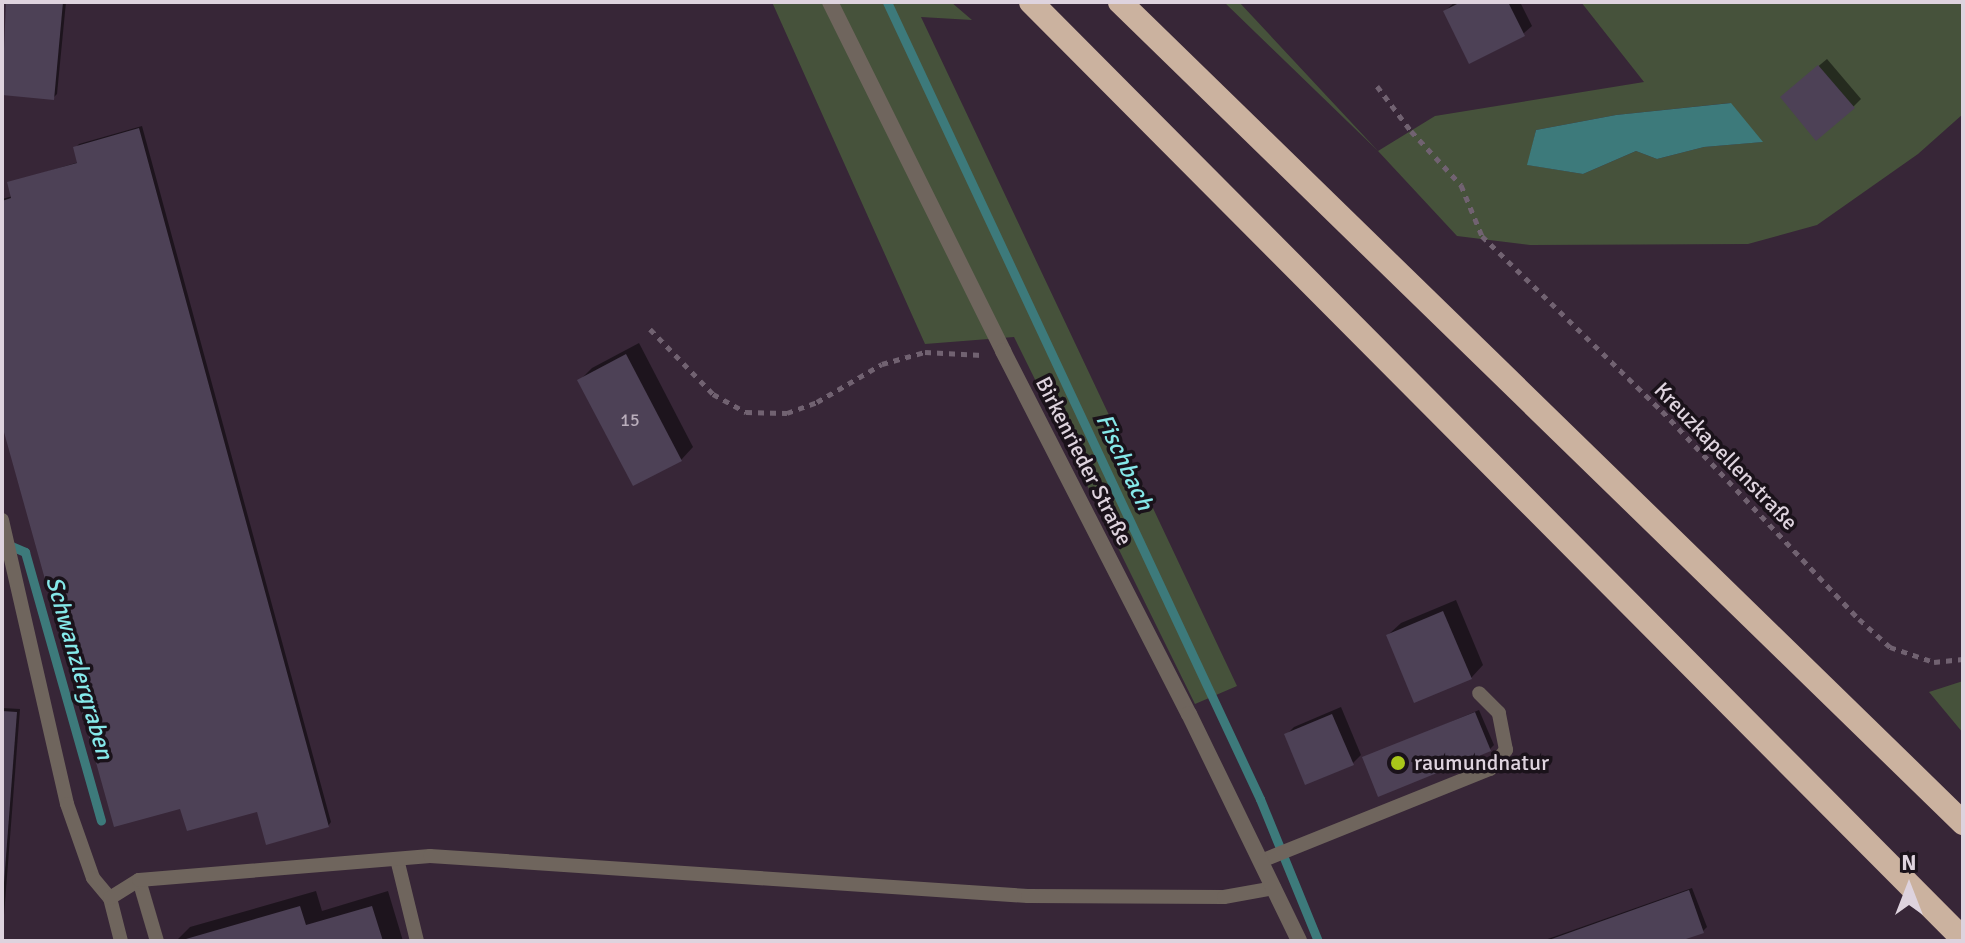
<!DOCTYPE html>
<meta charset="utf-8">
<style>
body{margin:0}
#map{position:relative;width:1965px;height:943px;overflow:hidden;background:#372637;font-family:Signika,sans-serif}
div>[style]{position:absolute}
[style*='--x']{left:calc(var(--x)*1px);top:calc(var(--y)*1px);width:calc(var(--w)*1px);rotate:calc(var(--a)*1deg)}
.green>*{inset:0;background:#46523b}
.water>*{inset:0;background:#3d7a7b}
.shadow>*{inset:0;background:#0007}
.stream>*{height:9px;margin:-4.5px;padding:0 4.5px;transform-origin:4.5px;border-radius:4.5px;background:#3d7a7b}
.building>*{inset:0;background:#4d4156}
.path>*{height:5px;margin-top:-2.5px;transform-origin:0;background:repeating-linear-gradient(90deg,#716271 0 6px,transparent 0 12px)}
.lane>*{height:14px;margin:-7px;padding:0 7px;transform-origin:7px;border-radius:7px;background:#6f655d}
.street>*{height:16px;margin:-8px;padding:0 8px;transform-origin:8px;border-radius:8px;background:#6f655d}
.highway>*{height:24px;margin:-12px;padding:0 12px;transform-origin:12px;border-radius:12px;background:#cbb29f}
.dots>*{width:22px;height:22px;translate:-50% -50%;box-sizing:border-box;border:4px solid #1a121a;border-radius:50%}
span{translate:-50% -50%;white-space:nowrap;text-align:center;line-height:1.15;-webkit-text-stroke:7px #1a121a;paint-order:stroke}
.number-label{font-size:18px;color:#baaebc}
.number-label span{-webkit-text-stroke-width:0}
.street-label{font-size:22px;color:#ded3de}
.poi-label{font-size:22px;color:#ded3de}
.left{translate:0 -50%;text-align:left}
.water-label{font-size:24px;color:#85e8e9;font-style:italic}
.frame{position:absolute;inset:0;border:4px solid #ded3de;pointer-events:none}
.north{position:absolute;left:1869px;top:847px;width:80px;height:80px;-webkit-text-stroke:6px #1a121a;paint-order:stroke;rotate:0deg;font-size:22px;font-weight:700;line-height:32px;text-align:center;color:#ded3de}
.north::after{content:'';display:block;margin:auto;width:28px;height:36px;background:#ded3de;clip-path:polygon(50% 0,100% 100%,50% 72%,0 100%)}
</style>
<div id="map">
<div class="green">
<div style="clip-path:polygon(772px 2px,951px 2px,972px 20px,921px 17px,1237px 686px,1195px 704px,1014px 337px,925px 344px)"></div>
<div style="clip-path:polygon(evenodd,1224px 2px,1239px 2px,1378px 151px,1435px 116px,1644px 82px,1581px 2px,1963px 2px,1963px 114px,1918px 154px,1817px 225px,1748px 244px,1530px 245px,1457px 236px,1378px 151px,1224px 2px,1730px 103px,1762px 142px,1704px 147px,1657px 159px,1636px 151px,1583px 174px,1528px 165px,1536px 130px,1616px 115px,1730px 103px)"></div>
<div style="clip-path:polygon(1963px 681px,1963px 733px,1929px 692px)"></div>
</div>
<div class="water">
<div style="clip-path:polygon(1731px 103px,1763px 142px,1704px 147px,1657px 159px,1636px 151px,1583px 174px,1527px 165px,1536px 130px,1616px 115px)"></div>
</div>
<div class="shadow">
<div style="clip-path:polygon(8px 2px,66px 2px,57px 94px,53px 98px,2px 93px)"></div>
<div style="clip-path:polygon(1520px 2px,1532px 26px,1523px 34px,1445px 11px,1455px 2px)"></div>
<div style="clip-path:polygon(1827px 59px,1861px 99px,1853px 107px,1791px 89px)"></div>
<div style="clip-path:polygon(142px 126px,331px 822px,328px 826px,259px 810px,182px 806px,2px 418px,2px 199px,13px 196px,9px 183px,79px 162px,75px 148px,79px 144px)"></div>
<div style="clip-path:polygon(639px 343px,693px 447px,681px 460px,580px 380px,592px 368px)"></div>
<div style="clip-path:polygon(1456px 600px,1483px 665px,1471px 678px,1388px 635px,1401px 623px)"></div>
<div style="clip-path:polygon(1341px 707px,1361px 755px,1353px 763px,1286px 735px,1294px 727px)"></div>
<div style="clip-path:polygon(2px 708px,20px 709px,2px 941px)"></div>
<div style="clip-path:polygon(1479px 710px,1494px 745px,1490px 749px,1365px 758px)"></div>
<div style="clip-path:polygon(1692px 888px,1707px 927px,1703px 931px,1674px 941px,1542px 941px)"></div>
<div style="clip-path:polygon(316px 891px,322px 911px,388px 891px,403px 941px,176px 941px,190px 927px)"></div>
</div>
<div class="stream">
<div style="--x:887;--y:2;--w:880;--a:64.92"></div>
<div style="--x:1260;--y:799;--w:153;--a:67.8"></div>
<div style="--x:4;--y:543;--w:23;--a:23"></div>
<div style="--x:25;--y:552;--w:279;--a:74.2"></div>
</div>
<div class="building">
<div style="clip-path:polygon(6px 2px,63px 2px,54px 100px,2px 95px)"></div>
<div style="clip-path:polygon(1461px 2px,1508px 2px,1525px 36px,1469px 64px,1443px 11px)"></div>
<div style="clip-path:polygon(1818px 65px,1855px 108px,1816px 141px,1780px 97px)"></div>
<div style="clip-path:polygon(139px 128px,329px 827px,266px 845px,257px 812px,187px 831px,180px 809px,114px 827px,2px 425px,2px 201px,11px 198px,7px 182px,77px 163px,73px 147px)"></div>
<div style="clip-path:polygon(626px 354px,682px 461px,633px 486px,577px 380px)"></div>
<div style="clip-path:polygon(1443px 611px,1472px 679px,1414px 703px,1386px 635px)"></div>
<div style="clip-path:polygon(2px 711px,17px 712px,4px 883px,2px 883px)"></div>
<div style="clip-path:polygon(1475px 712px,1491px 751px,1378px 797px,1362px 757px)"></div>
<div style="clip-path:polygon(1332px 714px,1354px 765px,1305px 785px,1284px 734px)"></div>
<div style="clip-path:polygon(1689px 890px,1704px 933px,1680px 941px,1546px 941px)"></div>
<div style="clip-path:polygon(300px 906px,306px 925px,372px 906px,383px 941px,179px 941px)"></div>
</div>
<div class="path">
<div style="--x:1377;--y:86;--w:56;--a:52.9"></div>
<div style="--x:1411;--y:131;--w:74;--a:47.2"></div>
<div style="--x:1461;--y:185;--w:55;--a:67.6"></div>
<div style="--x:1482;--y:236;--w:251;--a:44.2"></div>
<div style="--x:1662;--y:411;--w:286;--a:46.6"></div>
<div style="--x:1859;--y:619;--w:42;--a:42.1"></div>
<div style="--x:1890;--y:647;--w:46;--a:18.8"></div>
<div style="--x:1934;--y:662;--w:29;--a:-6"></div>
<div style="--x:650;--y:329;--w:91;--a:45.9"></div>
<div style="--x:713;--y:394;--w:38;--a:29"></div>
<div style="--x:746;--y:412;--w:41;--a:1.4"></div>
<div style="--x:787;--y:413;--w:32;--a:-20"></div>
<div style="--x:817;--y:402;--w:75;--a:-30.3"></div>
<div style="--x:882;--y:364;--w:45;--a:-15.6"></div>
<div style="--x:925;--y:352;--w:57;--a:3"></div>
</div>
<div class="lane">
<div style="--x:2;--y:520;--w:291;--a:77.1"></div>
<div style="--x:67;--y:804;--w:78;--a:70.6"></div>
<div style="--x:93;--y:878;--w:26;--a:50"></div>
<div style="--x:110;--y:898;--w:44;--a:75.7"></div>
<div style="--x:397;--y:859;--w:84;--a:76.3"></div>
<div style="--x:1261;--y:861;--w:247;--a:-21.9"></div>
<div style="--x:1490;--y:769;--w:25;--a:-50"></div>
<div style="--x:1506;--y:750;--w:38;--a:-101"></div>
<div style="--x:1499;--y:713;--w:28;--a:-135"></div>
<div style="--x:139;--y:880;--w:64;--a:73.6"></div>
<div style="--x:110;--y:898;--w:34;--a:-32"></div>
<div style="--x:139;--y:880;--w:292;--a:-4.7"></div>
<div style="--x:430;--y:856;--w:599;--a:3.83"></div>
<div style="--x:1028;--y:896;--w:196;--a:0.3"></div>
<div style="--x:1224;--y:897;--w:51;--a:-10.2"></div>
</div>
<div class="street">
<div style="--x:830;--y:2;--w:390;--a:63.6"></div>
<div style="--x:1003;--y:351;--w:408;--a:62.9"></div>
<div style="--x:1189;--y:714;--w:252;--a:64.1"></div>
</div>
<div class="highway">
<div style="--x:1031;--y:2;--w:1322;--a:45.15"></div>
<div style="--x:1120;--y:2;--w:1177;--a:44.24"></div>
</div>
<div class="dots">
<div style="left:1398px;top:763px;background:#a9c71a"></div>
</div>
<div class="number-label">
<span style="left:630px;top:420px">15</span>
</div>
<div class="street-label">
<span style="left:1726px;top:456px;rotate:46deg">Kreuzkapellenstraße</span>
<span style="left:1084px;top:461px;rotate:63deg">Birkenrieder Straße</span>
</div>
<div class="poi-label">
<span class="left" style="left:1414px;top:763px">raumundnatur</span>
</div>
<div class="water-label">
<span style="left:1124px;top:462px;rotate:65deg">Fischbach</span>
<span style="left:79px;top:668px;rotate:74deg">Schwanzlergraben</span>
</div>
<div class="frame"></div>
<div class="north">N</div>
</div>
